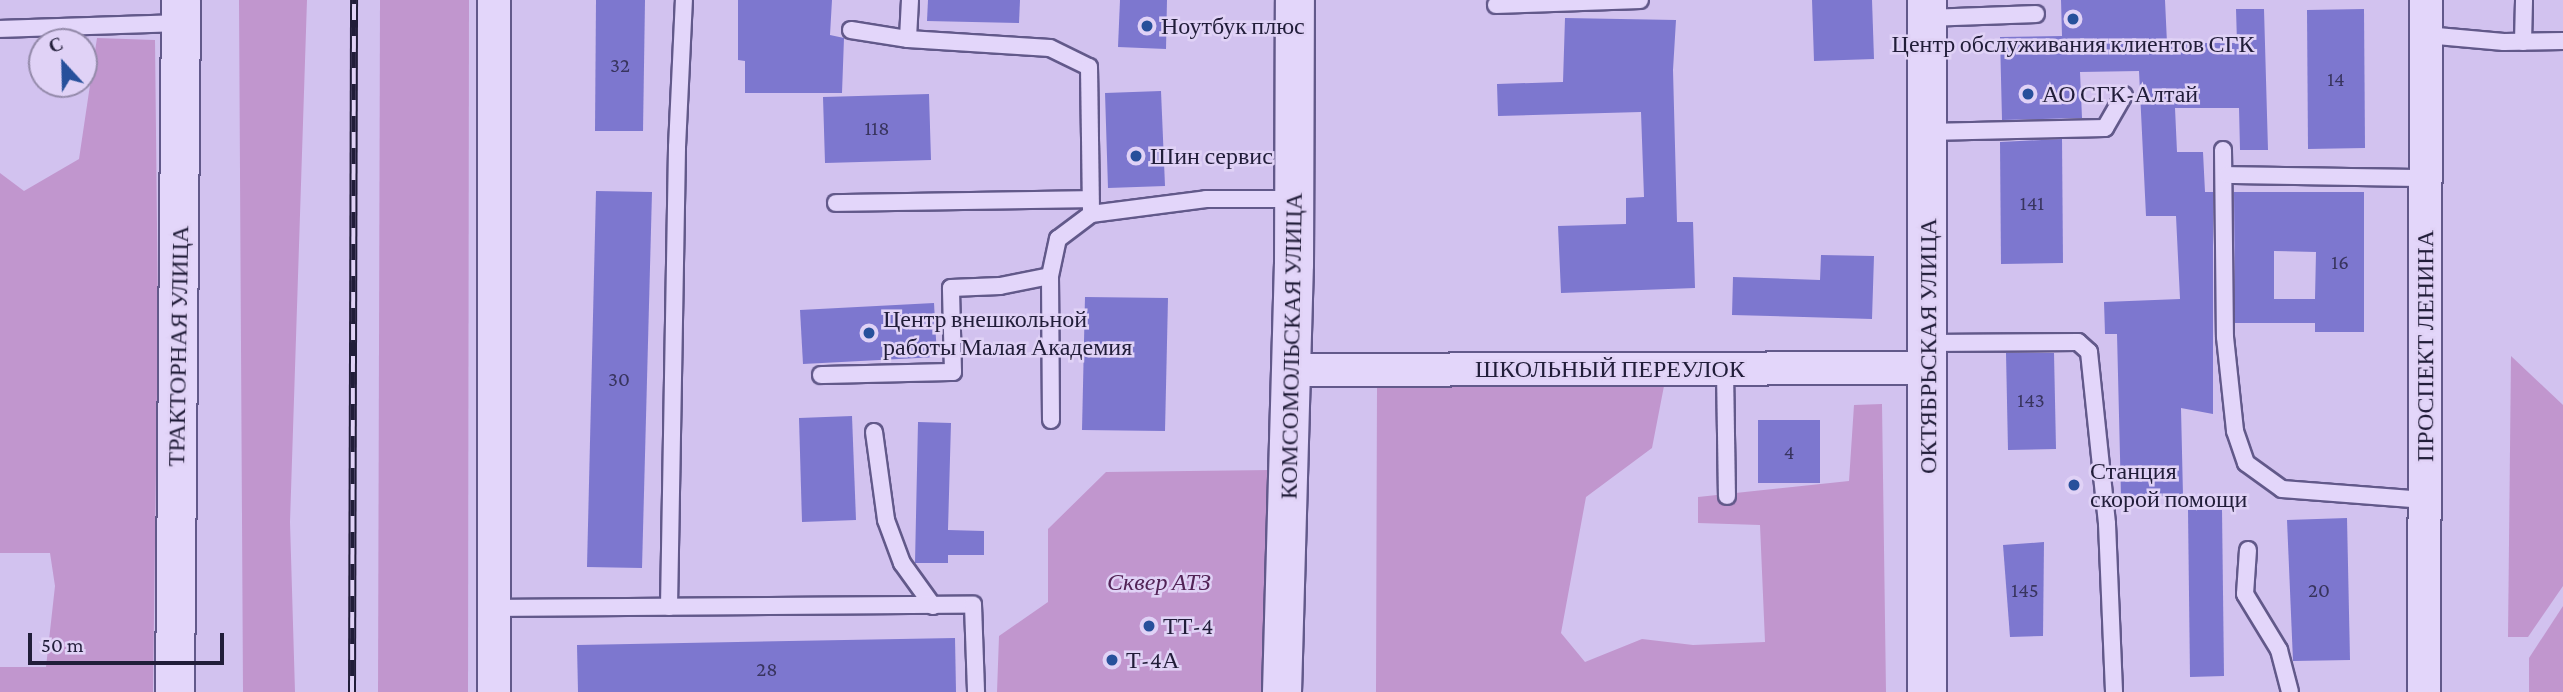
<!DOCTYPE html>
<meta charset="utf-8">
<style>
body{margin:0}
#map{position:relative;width:2563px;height:692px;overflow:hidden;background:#d2c2ef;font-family:"Crimson Pro",serif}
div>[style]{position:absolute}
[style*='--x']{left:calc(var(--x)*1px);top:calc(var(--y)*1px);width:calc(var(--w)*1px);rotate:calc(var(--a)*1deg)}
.green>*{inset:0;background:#c196ce}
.building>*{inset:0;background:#7d77cf}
.roads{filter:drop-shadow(2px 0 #62598a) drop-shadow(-2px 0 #62598a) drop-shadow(0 2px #62598a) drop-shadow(0 -2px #62598a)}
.service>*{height:16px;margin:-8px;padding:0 8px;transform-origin:8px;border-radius:8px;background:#e3d6fa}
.minor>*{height:32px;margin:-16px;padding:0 16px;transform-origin:16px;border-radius:16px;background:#e3d6fa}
.tertiary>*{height:38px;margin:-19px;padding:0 19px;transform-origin:19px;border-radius:19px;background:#e3d6fa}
.secondary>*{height:38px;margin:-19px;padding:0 19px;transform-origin:19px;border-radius:19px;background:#e3d6fa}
.rail>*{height:8px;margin-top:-4px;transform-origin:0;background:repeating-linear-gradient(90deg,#e0d2f6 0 16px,#211d39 0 32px);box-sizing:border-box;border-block:2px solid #211d39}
.dots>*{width:19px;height:19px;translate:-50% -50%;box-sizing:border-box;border:4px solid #e0d2f6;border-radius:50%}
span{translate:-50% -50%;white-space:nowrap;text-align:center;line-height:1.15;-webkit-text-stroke:5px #e0d2f6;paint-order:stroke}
.number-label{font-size:21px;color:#38345e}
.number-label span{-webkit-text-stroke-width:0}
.poi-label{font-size:24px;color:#211d39}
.left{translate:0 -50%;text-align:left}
.street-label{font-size:24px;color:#211d39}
.park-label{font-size:24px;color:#522356;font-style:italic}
.north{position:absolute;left:28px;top:28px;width:70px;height:70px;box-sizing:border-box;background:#e0d2f6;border:2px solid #948aaa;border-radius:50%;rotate:338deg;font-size:19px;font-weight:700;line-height:28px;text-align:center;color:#211d39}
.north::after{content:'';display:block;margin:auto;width:24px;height:32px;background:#27509b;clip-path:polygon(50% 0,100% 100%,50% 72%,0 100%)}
.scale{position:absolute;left:28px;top:633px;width:196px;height:32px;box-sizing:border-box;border:4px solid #211d39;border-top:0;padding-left:9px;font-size:21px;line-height:24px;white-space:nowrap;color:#211d39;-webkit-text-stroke:5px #e0d2f6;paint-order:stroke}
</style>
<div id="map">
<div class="green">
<div style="clip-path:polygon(239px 0,307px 0,290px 522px,295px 692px,243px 692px)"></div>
<div style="clip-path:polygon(380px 0,469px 0,468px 692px,378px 692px)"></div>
<div style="clip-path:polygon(97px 38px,155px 40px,158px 318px,153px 692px,0 692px,0 667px,46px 667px,55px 586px,50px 553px,0 553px,0 173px,24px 191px,79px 159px)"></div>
<div style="clip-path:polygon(2511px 356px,2563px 405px,2563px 586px,2528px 637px,2508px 637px)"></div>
<div style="clip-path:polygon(1377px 384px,1664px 386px,1652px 448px,1586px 497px,1561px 633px,1585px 662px,1642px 639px,1693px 645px,1765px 642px,1760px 525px,1698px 523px,1698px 497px,1849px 481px,1854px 405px,1882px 404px,1886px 692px,1376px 692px)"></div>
<div style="clip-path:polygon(1272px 470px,1268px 692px,997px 692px,999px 636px,1048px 602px,1048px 529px,1106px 472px)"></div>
<div style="clip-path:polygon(2563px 606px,2563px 692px,2529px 692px,2529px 658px)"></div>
</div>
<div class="building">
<div style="clip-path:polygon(596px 0,645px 0,643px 131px,595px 131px)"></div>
<div style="clip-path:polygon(738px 0,832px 0,830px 35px,844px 38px,842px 93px,745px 93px,745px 61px,738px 60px)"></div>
<div style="clip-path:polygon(928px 0,1020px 0,1019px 23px,927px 21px)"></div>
<div style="clip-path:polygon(1120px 0,1167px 0,1166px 49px,1118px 47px)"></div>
<div style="clip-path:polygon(1812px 0,1872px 0,1874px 59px,1814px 61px)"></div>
<div style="clip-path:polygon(2061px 0,2165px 0,2167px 43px,2237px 43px,2236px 9px,2264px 9px,2268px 150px,2240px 150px,2239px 108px,2175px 108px,2177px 152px,2203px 152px,2205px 192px,2213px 192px,2213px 414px,2181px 408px,2183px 496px,2121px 497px,2117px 334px,2105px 334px,2104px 302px,2180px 299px,2176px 216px,2146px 216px,2139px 71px,2080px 72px,2082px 118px,2002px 120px,2000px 37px,2062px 36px)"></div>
<div style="clip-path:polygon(2364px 9px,2365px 148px,2308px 149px,2307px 10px)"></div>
<div style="clip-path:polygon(1565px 18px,1676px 20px,1673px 70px,1677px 222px,1693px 222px,1695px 288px,1561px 293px,1558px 226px,1626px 224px,1626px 198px,1644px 197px,1641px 112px,1498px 116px,1497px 84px,1563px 82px)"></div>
<div style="clip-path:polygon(1161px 91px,1165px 186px,1108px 188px,1105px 93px)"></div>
<div style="clip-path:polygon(929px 94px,931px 160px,825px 163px,823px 97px)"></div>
<div style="clip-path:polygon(2062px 139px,2063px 263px,2001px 264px,2000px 142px)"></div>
<div style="clip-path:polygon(596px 191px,652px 192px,642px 568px,587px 567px)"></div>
<div style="clip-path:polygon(evenodd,2234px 192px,2364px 192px,2364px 332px,2315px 332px,2315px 323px,2235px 323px,2234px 192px,2274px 251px,2316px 252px,2315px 299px,2274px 299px,2274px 251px)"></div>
<div style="clip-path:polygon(1821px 255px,1874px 256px,1872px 319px,1732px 315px,1733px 277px,1820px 280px)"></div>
<div style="clip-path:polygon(1085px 297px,1168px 298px,1165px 431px,1082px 430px)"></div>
<div style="clip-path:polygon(934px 303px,937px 357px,803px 364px,800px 310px)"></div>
<div style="clip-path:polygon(2006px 353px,2054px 353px,2056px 449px,2008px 450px)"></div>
<div style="clip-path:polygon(852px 416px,856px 520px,802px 522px,799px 418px)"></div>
<div style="clip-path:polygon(1758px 420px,1820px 420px,1820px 483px,1758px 483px)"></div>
<div style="clip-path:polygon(918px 422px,951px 423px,948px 530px,984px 531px,984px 555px,948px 555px,948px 563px,915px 563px)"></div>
<div style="clip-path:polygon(2188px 510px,2222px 510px,2224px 676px,2190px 677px)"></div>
<div style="clip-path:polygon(2347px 518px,2350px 660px,2293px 661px,2287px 520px)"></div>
<div style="clip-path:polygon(2044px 542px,2043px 636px,2010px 637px,2003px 545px)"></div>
<div style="clip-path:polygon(955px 638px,956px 692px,578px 692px,577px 645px)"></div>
</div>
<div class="roads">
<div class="service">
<div style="--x:910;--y:0;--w:39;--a:93"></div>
<div style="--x:908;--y:39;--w:142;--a:3.6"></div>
<div style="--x:1050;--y:48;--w:43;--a:26"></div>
<div style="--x:1089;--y:67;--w:147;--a:89.2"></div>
<div style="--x:1496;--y:5;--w:144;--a:-2"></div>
<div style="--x:1928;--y:18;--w:108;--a:-2.1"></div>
<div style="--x:0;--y:29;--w:181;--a:-1.9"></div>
<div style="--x:851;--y:30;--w:58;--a:9"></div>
<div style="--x:2426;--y:35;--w:78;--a:5.1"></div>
<div style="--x:2504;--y:42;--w:59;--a:-1"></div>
<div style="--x:2523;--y:42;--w:42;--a:-88.6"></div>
<div style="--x:1928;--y:132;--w:177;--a:-1.3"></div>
<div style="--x:2105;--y:128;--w:38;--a:-60"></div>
<div style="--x:2223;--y:150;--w:187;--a:89.4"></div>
<div style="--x:2225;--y:337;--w:95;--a:83.9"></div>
<div style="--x:2235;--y:431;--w:34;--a:71"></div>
<div style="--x:2246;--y:463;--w:44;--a:35.8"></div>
<div style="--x:2282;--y:489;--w:143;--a:4.4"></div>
<div style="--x:2227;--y:175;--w:198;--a:0.9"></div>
<div style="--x:836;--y:203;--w:254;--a:-0.9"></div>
<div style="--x:1928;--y:343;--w:150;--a:-0.4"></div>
<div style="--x:2078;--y:342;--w:15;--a:42"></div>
<div style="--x:2089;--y:352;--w:173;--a:84"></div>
<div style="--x:2107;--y:524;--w:168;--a:87.6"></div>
<div style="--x:1725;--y:370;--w:126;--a:89.1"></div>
<div style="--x:821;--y:375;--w:132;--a:-1.3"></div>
<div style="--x:953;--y:372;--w:84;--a:-91.4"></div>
<div style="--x:951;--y:288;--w:49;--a:-2.3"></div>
<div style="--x:1000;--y:286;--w:51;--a:-11.3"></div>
<div style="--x:1051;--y:420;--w:144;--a:-90.4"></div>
<div style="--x:1050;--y:276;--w:38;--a:-78"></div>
<div style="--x:1058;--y:239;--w:41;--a:-37.1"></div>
<div style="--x:1091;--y:214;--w:116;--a:-7.4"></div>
<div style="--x:1206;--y:199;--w:89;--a:0"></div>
<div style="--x:874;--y:432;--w:89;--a:82.2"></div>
<div style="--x:886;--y:520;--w:46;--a:69.6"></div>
<div style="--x:902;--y:563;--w:53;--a:54.2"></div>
<div style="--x:2248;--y:550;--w:44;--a:93.9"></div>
<div style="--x:2245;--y:594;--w:66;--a:58.7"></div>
<div style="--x:2279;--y:650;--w:43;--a:75.3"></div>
<div style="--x:669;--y:607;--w:460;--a:-89"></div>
<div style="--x:677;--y:147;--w:147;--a:-87.3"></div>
<div style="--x:494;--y:608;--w:479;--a:-0.4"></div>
<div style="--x:973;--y:605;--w:87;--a:88"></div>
</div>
<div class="minor">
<div style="--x:494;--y:0;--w:692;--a:90"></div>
<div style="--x:1292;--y:370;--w:636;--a:-0.18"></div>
<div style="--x:2424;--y:692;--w:692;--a:-89.83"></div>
</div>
<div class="tertiary">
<div style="--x:175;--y:692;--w:692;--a:-89.5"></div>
</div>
<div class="secondary">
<div style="--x:1282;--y:692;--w:428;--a:-88.4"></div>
<div style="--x:1294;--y:264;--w:264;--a:-89.8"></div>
<div style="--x:1927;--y:692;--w:692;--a:-90"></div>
</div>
</div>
<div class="rail">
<div style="--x:352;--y:692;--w:692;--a:-89.83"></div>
</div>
<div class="dots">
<div style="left:2073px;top:19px;background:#27509b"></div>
<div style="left:1147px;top:26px;background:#27509b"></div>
<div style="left:2028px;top:94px;background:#27509b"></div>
<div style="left:1136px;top:156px;background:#27509b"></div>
<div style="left:869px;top:333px;background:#27509b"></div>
<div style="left:2074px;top:485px;background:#27509b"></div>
<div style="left:1149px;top:626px;background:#27509b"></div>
<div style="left:1112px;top:660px;background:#27509b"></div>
</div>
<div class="number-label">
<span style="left:620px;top:65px">32</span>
<span style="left:2336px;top:79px">14</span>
<span style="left:877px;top:128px">118</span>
<span style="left:2032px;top:203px">141</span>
<span style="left:2340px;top:262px">16</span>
<span style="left:619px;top:379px">30</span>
<span style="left:2031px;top:400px">143</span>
<span style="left:1789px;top:452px">4</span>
<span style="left:2025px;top:590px">145</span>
<span style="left:2319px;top:590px">20</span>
<span style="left:767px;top:669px">28</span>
</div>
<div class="poi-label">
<span class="left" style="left:1161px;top:26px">Ноутбук плюс</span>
<span style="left:2073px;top:44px">Центр обслуживания клиентов СГК</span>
<span class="left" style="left:2042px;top:94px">АО СГК-Алтай</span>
<span class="left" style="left:1150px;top:156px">Шин сервис</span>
<span class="left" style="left:883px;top:333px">Центр внешкольной<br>работы Малая Академия</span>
<span class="left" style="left:2090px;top:485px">Станция<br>скорой помощи</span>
<span class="left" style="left:1163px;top:626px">ТТ-4</span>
<span class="left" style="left:1126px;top:660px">Т-4А</span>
</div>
<div class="street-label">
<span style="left:178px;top:346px;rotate:-89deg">ТРАКТОРНАЯ УЛИЦА</span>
<span style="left:1291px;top:346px;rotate:-89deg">КОМСОМОЛЬСКАЯ УЛИЦА</span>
<span style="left:1928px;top:346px;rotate:-90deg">ОКТЯБРЬСКАЯ УЛИЦА</span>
<span style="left:2425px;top:346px;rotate:-90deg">ПРОСПЕКТ ЛЕНИНА</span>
<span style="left:1610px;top:369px">ШКОЛЬНЫЙ ПЕРЕУЛОК</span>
</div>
<div class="park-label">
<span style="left:1159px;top:582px">Сквер АТЗ</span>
</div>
<div class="north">С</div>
<div class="scale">50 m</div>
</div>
